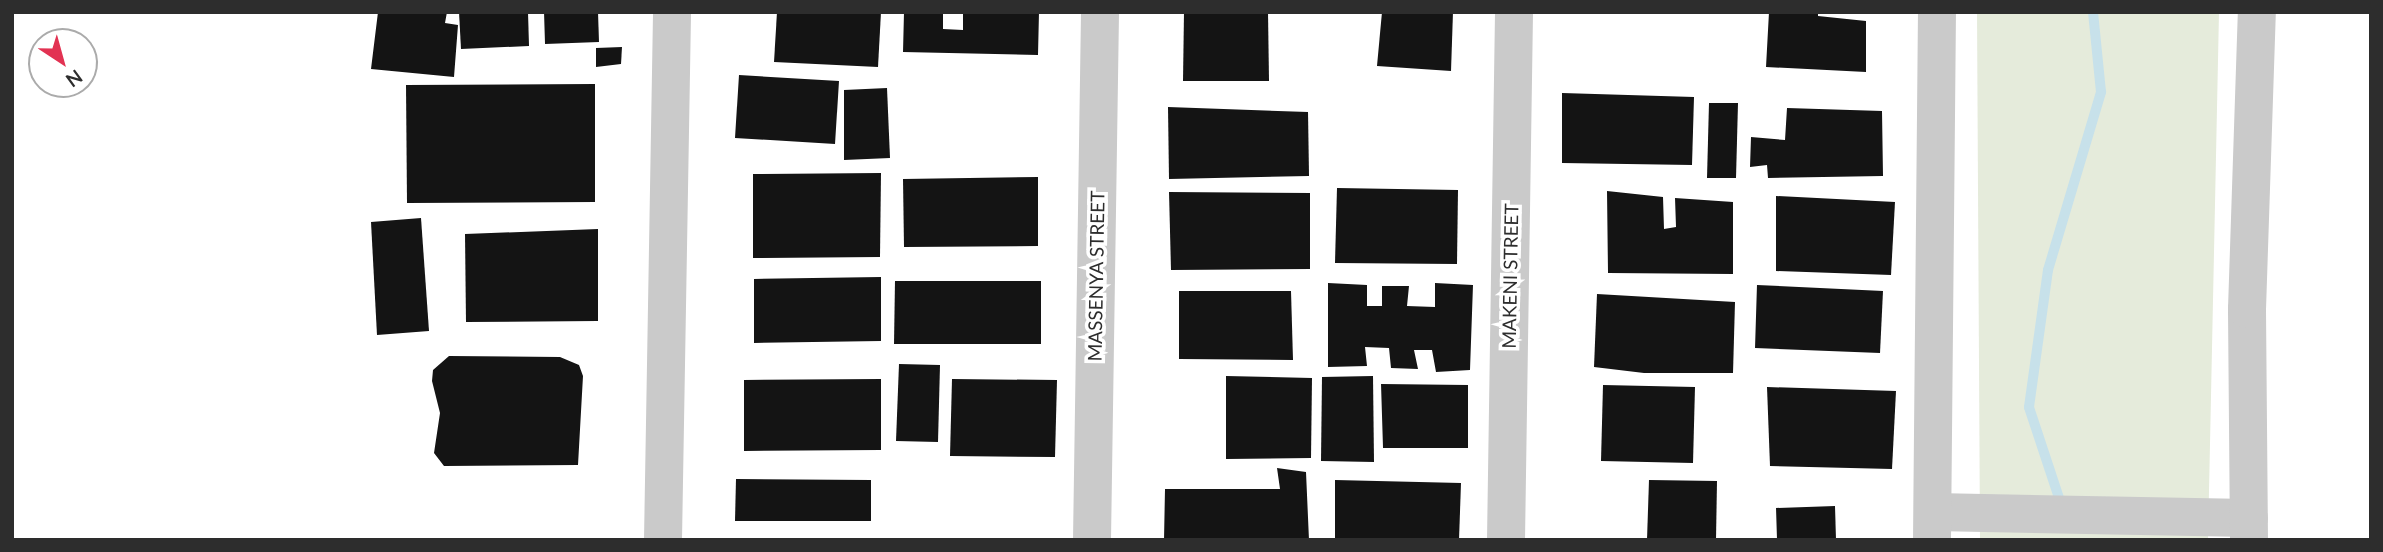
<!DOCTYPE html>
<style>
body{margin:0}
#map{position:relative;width:2383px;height:552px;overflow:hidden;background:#fff;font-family:Lato,sans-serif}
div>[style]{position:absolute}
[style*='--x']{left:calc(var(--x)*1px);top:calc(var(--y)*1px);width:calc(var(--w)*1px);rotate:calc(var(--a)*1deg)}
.green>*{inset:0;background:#e5ebdb}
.stream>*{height:10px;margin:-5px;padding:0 5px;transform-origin:5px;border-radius:5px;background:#c7e1ea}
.building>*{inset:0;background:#141414}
.minor>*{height:38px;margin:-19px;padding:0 19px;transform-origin:19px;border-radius:19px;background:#cacaca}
span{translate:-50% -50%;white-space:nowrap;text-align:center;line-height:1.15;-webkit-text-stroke:7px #fff;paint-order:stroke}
.street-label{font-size:19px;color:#2d2d2d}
.frame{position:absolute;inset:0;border:14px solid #2d2d2d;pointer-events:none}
.north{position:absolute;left:28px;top:28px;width:70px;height:70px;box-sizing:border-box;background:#fff;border:2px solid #ababab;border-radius:50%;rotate:144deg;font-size:19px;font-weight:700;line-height:28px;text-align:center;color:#2d2d2d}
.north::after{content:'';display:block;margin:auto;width:24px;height:32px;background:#e23252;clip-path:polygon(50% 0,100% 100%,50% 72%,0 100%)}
</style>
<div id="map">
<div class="green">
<div style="clip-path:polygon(1977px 12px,2219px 12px,2208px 540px,1980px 540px)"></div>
</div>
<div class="stream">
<div style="--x:2062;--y:507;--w:105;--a:-108.3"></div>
<div style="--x:2029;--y:407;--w:138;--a:-82.1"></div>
<div style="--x:2048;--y:270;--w:186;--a:-73.4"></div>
<div style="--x:2101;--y:92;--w:80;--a:-95.7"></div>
</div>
<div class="building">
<div style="clip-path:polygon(378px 12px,447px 12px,445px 23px,458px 25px,454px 77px,371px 69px)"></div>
<div style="clip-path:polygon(459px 12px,528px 12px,529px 46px,461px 49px)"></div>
<div style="clip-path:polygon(544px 12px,598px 12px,599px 42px,545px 44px)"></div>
<div style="clip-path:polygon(777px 12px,881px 12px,878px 67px,774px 62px)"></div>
<div style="clip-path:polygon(904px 12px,943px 12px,943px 29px,963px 30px,963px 12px,1039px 12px,1038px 55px,903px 52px)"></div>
<div style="clip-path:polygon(1184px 12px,1268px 12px,1269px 81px,1183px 81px)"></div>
<div style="clip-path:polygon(1382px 12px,1453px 12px,1451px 71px,1377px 66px)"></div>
<div style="clip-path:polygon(1769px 12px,1818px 12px,1818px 16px,1866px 21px,1866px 72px,1766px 67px)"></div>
<div style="clip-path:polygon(622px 47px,621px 64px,596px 67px,596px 48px)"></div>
<div style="clip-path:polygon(739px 75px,839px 81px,835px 144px,735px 138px)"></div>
<div style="clip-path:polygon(595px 84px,595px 202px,407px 203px,406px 85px)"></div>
<div style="clip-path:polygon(887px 88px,890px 158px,844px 160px,844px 90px)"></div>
<div style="clip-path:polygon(1562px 93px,1694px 97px,1692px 165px,1562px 163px)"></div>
<div style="clip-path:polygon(1709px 103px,1738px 103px,1736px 178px,1707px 178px)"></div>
<div style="clip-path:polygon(1168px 107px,1308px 112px,1309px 176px,1169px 179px)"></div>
<div style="clip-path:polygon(1787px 108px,1882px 111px,1883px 176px,1768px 178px,1767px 165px,1750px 167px,1751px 137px,1785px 140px)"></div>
<div style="clip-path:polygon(881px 173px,880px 257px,753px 258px,753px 174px)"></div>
<div style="clip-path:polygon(1038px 177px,1038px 246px,904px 247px,903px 179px)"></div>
<div style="clip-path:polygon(1337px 188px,1458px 190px,1457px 264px,1335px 263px)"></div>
<div style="clip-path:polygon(1607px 191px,1663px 197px,1664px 229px,1676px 227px,1675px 198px,1733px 202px,1733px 274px,1608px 273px)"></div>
<div style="clip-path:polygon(1169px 192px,1310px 193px,1310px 269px,1171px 270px)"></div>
<div style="clip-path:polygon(1776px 196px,1895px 202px,1891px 275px,1776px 271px)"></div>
<div style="clip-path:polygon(421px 218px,429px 331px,377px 335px,371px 222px)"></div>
<div style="clip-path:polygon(598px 229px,598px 321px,466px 322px,465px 234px)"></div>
<div style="clip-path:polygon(881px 277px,881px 341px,754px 343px,754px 279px)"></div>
<div style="clip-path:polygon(895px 281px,1041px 281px,1041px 344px,894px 344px)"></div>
<div style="clip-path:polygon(1328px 283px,1367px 285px,1367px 306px,1382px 306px,1382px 286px,1409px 286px,1407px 306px,1435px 307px,1435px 283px,1473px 285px,1470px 370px,1436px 372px,1432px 350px,1414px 350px,1418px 369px,1391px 368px,1389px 348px,1365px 347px,1367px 366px,1328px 367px)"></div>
<div style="clip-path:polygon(1757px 285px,1883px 291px,1880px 353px,1755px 348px)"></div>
<div style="clip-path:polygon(1179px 291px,1291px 291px,1293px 360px,1179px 359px)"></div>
<div style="clip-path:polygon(1597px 294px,1735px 302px,1733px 373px,1644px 373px,1594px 367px)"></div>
<div style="clip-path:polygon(449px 356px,560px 357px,579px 365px,583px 376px,578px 465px,444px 466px,434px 453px,440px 413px,432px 381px,433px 370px)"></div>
<div style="clip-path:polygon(899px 364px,940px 365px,938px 442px,896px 441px)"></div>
<div style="clip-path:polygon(1226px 376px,1312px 378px,1311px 458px,1226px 459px)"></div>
<div style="clip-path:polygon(1373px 376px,1374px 462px,1321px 461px,1322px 377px)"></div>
<div style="clip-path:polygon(881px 379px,881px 450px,744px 451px,744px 380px)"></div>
<div style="clip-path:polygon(952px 379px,1057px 380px,1055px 457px,950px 456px)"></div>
<div style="clip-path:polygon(1381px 384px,1468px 385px,1468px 448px,1383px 448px)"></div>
<div style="clip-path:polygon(1603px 385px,1695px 387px,1693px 463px,1601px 461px)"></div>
<div style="clip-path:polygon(1767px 387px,1896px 391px,1892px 469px,1770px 466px)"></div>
<div style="clip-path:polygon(1277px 468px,1306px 472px,1309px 540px,1164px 540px,1165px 489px,1280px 489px)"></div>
<div style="clip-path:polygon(736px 479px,871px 480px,871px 521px,735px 521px)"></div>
<div style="clip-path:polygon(1335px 480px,1461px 483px,1459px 540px,1335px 540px)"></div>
<div style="clip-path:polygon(1649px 480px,1717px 481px,1716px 540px,1647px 540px)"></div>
<div style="clip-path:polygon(1835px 506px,1836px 540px,1777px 540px,1776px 508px)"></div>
</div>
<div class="minor">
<div style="--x:1934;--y:512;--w:315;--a:1.1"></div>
<div style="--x:663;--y:540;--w:528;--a:-89.02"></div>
<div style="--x:1092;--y:540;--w:528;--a:-89.13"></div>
<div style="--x:1506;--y:540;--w:528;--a:-89.13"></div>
<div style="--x:1932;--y:540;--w:528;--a:-89.46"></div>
<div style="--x:2249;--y:540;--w:231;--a:-90.5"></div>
<div style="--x:2247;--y:309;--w:297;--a:-88.1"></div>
</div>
<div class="street-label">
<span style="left:1096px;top:276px;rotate:-89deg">MASSENYA STREET</span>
<span style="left:1510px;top:276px;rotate:-89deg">MAKENI STREET</span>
</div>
<div class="frame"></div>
<div class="north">N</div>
</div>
